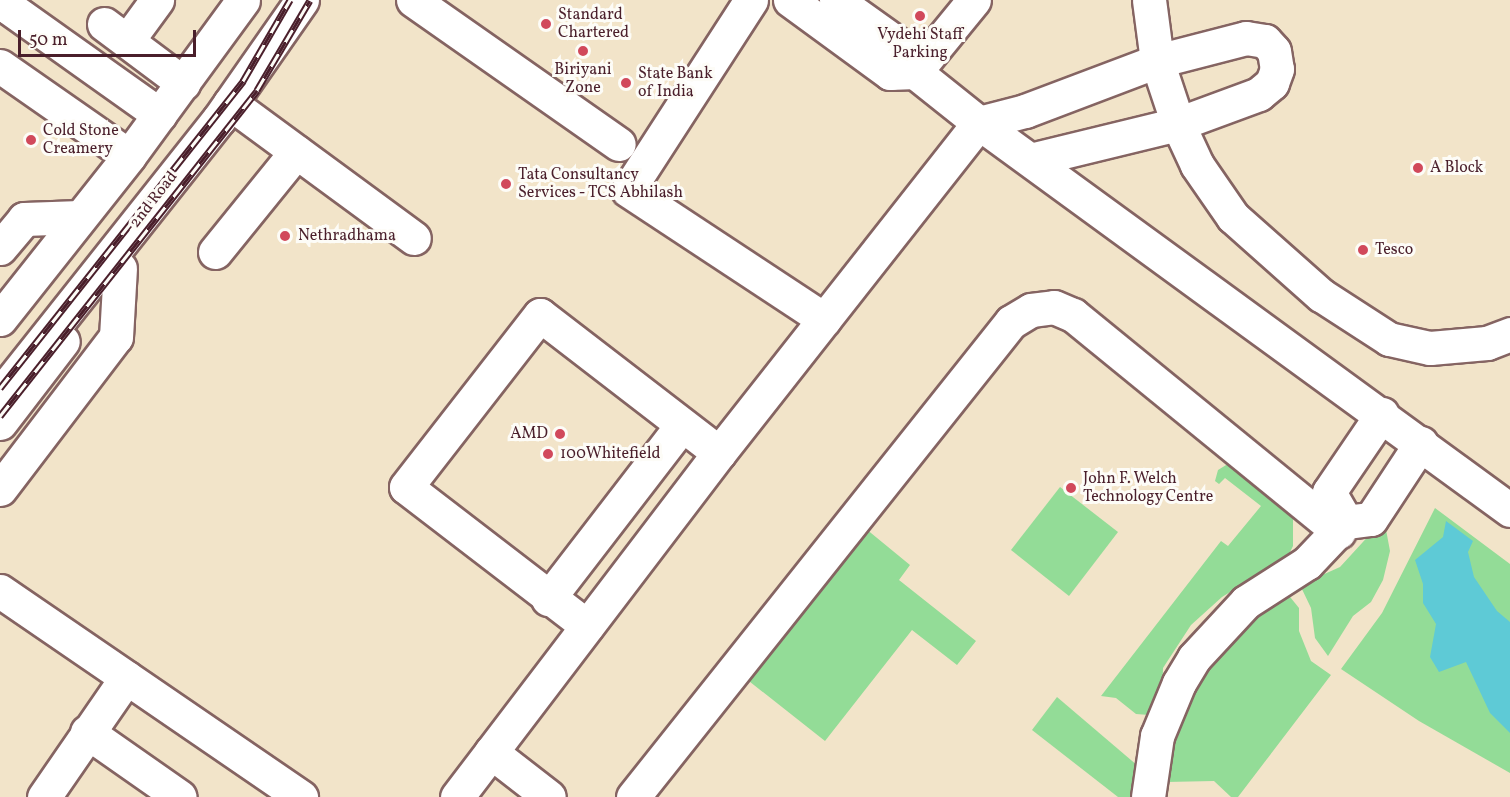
<!DOCTYPE html>
<style>
body{margin:0}
#map{position:relative;width:1510px;height:797px;overflow:hidden;background:#f2e4c9;font-family:Vollkorn,serif}
div>[style]{position:absolute}
[style*='--x']{left:calc(var(--x)*1px);top:calc(var(--y)*1px);width:calc(var(--w)*1px);rotate:calc(var(--a)*1deg)}
.green>*{inset:0;background:#93dc97}
.water>*{inset:0;background:#5ecad6}
.roads{filter:drop-shadow(2px 0 #856462) drop-shadow(-2px 0 #856462) drop-shadow(0 2px #856462) drop-shadow(0 -2px #856462)}
.minor>*{height:33px;margin:-16.5px;padding:0 16.5px;transform-origin:16.5px;border-radius:16.5px;background:#fff}
.major>*{height:33px;margin:-16.5px;padding:0 16.5px;transform-origin:16.5px;border-radius:16.5px;background:#fff}
.rail>*{height:7px;margin-top:-3.5px;transform-origin:0;background:repeating-linear-gradient(90deg,#fdfcf7 0 14px,#4a1f2b 0 28px);box-sizing:border-box;border-block:2px solid #4a1f2b}
.dots>*{width:16px;height:16px;translate:-50% -50%;box-sizing:border-box;border:3px solid #fdfcf7;border-radius:50%}
span{translate:-50% -50%;white-space:nowrap;text-align:center;line-height:1.15;-webkit-text-stroke:6px #fdfcf7;paint-order:stroke}
.poi-label{font-size:16px;color:#4a1f2b}
.left{translate:0 -50%;text-align:left}
.right{translate:-100% -50%;text-align:right}
.street-label{font-size:16px;color:#4a1f2b}
.scale{position:absolute;left:18px;top:30px;width:178px;height:27px;box-sizing:border-box;border:3px solid #4a1f2b;border-top:0;padding-left:8px;font-size:18px;line-height:21px;white-space:nowrap;color:#4a1f2b;-webkit-text-stroke:4px #fdfcf7;paint-order:stroke}
</style>
<div id="map">
<div class="green">
<div style="clip-path:polygon(1231px 462px,1293px 515px,1293px 546px,1288px 556px,1222px 597px,1191px 625px,1163px 668px,1162px 700px,1149px 715px,1136px 714px,1116px 698px,1101px 696px,1221px 541px,1228px 546px,1261px 506px,1225px 478px,1219px 484px,1215px 481px,1218px 470px)"></div>
<div style="clip-path:polygon(1060px 487px,1118px 532px,1069px 596px,1011px 550px)"></div>
<div style="clip-path:polygon(1435px 508px,1510px 564px,1510px 773px,1419px 721px,1341px 669px,1382px 613px)"></div>
<div style="clip-path:polygon(1384px 519px,1390px 551px,1383px 580px,1371px 602px,1353px 616px,1328px 656px,1315px 638px,1311px 608px,1300px 585px,1340px 567px)"></div>
<div style="clip-path:polygon(860px 524px,910px 565px,899px 580px,976px 641px,957px 665px,912px 630px,825px 741px,740px 674px)"></div>
<div style="clip-path:polygon(1286px 592px,1299px 608px,1299px 631px,1311px 661px,1331px 675px,1238px 797px,1231px 797px,1214px 781px,1166px 782px,1174px 733px,1191px 688px,1240px 625px)"></div>
<div style="clip-path:polygon(1057px 697px,1138px 766px,1136px 797px,1118px 797px,1032px 730px)"></div>
</div>
<div class="water">
<div style="clip-path:polygon(1446px 521px,1473px 541px,1468px 552px,1474px 577px,1497px 611px,1510px 622px,1510px 733px,1490px 713px,1466px 662px,1439px 672px,1430px 657px,1436px 624px,1423px 603px,1423px 584px,1415px 560px,1443px 537px)"></div>
</div>
<div class="roads">
<div class="minor">
<div style="--x:9;--y:0;--w:7;--a:98"></div>
<div style="--x:8;--y:7;--w:186;--a:35.4"></div>
<div style="--x:413;--y:0;--w:251;--a:35"></div>
<div style="--x:751;--y:0;--w:226;--a:122.9"></div>
<div style="--x:628;--y:190;--w:235;--a:33.4"></div>
<div style="--x:790;--y:0;--w:124;--a:36.1"></div>
<div style="--x:890;--y:73;--w:25;--a:-2"></div>
<div style="--x:836;--y:0;--w:90;--a:35.5"></div>
<div style="--x:909;--y:52;--w:21;--a:73"></div>
<div style="--x:915;--y:72;--w:82;--a:38.6"></div>
<div style="--x:979;--y:123;--w:657;--a:36.09"></div>
<div style="--x:1149;--y:0;--w:62;--a:82.5"></div>
<div style="--x:1157;--y:61;--w:66;--a:71.6"></div>
<div style="--x:1178;--y:124;--w:45;--a:65.1"></div>
<div style="--x:1197;--y:165;--w:63;--a:55.3"></div>
<div style="--x:1233;--y:217;--w:118;--a:41.6"></div>
<div style="--x:1321;--y:295;--w:81;--a:32.9"></div>
<div style="--x:1389;--y:339;--w:42;--a:12.4"></div>
<div style="--x:1430;--y:348;--w:57;--a:-5"></div>
<div style="--x:1487;--y:343;--w:25;--a:-21"></div>
<div style="--x:104;--y:24;--w:99;--a:36.8"></div>
<div style="--x:127;--y:41;--w:51;--a:-53.8"></div>
<div style="--x:0;--y:66;--w:157;--a:34.9"></div>
<div style="--x:915;--y:72;--w:93;--a:-50.7"></div>
<div style="--x:230;--y:103;--w:228;--a:36.3"></div>
<div style="--x:0;--y:248;--w:38;--a:-50"></div>
<div style="--x:24;--y:219;--w:56;--a:-2"></div>
<div style="--x:215;--y:252;--w:129;--a:-51"></div>
<div style="--x:1382;--y:414;--w:94;--a:124.2"></div>
<div style="--x:1329;--y:492;--w:34;--a:60"></div>
<div style="--x:1346;--y:522;--w:25;--a:-7"></div>
<div style="--x:1371;--y:519;--w:91;--a:-56.7"></div>
<div style="--x:0;--y:423;--w:103;--a:-52.5"></div>
<div style="--x:0;--y:489;--w:191;--a:-52.7"></div>
<div style="--x:116;--y:337;--w:69;--a:-86.7"></div>
<div style="--x:0;--y:591;--w:365;--a:34.4"></div>
<div style="--x:548;--y:599;--w:218;--a:-52.4"></div>
<div style="--x:587;--y:626;--w:228;--a:-142.5"></div>
<div style="--x:406;--y:487;--w:218;--a:-52.1"></div>
<div style="--x:540;--y:315;--w:226;--a:37.6"></div>
<div style="--x:87;--y:732;--w:113;--a:35"></div>
<div style="--x:491;--y:752;--w:73;--a:37.8"></div>
<div style="--x:44;--y:797;--w:145;--a:-55.4"></div>
<div style="--x:457;--y:797;--w:432;--a:-52.7"></div>
<div style="--x:719;--y:453;--w:420;--a:-51.8"></div>
<div style="--x:979;--y:123;--w:48;--a:-14.6"></div>
<div style="--x:1025;--y:111;--w:141;--a:-20.7"></div>
<div style="--x:1157;--y:61;--w:92;--a:-14.5"></div>
<div style="--x:1246;--y:38;--w:19;--a:9"></div>
<div style="--x:1265;--y:41;--w:13;--a:48"></div>
<div style="--x:1274;--y:51;--w:18;--a:81"></div>
<div style="--x:1277;--y:69;--w:15;--a:110"></div>
<div style="--x:1272;--y:83;--w:17;--a:140"></div>
<div style="--x:1259;--y:94;--w:86;--a:159.7"></div>
<div style="--x:1178;--y:124;--w:148;--a:166.3"></div>
<div style="--x:633;--y:797;--w:607;--a:-51.49"></div>
<div style="--x:1011;--y:322;--w:23;--a:-31"></div>
<div style="--x:1031;--y:310;--w:23;--a:-7"></div>
<div style="--x:1054;--y:307;--w:21;--a:23"></div>
<div style="--x:1073;--y:315;--w:343;--a:39.2"></div>
<div style="--x:1148;--y:797;--w:62;--a:-81.6"></div>
<div style="--x:1157;--y:736;--w:57;--a:-67.5"></div>
<div style="--x:1179;--y:683;--w:29;--a:-59"></div>
<div style="--x:1194;--y:658;--w:76;--a:-47.1"></div>
<div style="--x:1246;--y:602;--w:72;--a:-32.6"></div>
<div style="--x:1307;--y:563;--w:57;--a:-46.4"></div>
</div>
<div class="major">
<div style="--x:0;--y:319;--w:208;--a:-51.6"></div>
<div style="--x:129;--y:156;--w:193;--a:-53.8"></div>
<div style="--x:0;--y:395;--w:352;--a:-51.6"></div>
<div style="--x:219;--y:119;--w:145;--a:-55.1"></div>
</div>
</div>
<div class="rail">
<div style="--x:0;--y:388;--w:392;--a:-51.6"></div>
<div style="--x:243;--y:81;--w:94;--a:-59.9"></div>
<div style="--x:0;--y:416;--w:415;--a:-51.7"></div>
<div style="--x:257;--y:90;--w:104;--a:-59.5"></div>
</div>
<div class="dots">
<div style="left:920px;top:16px;background:#d1495b"></div>
<div style="left:546px;top:24px;background:#d1495b"></div>
<div style="left:583px;top:51px;background:#d1495b"></div>
<div style="left:626px;top:83px;background:#d1495b"></div>
<div style="left:31px;top:140px;background:#d1495b"></div>
<div style="left:1418px;top:168px;background:#d1495b"></div>
<div style="left:506px;top:184px;background:#d1495b"></div>
<div style="left:285px;top:236px;background:#d1495b"></div>
<div style="left:1363px;top:250px;background:#d1495b"></div>
<div style="left:560px;top:434px;background:#d1495b"></div>
<div style="left:548px;top:454px;background:#d1495b"></div>
<div style="left:1071px;top:488px;background:#d1495b"></div>
</div>
<div class="poi-label">
<span class="left" style="left:558px;top:24px">Standard<br>Chartered</span>
<span style="left:920px;top:44px">Vydehi Staff<br>Parking</span>
<span style="left:583px;top:79px">Biriyani<br>Zone</span>
<span class="left" style="left:638px;top:83px">State Bank<br>of India</span>
<span class="left" style="left:43px;top:140px">Cold Stone<br>Creamery</span>
<span class="left" style="left:1430px;top:168px">A Block</span>
<span class="left" style="left:518px;top:184px">Tata Consultancy<br>Services - TCS Abhilash</span>
<span class="left" style="left:298px;top:236px">Nethradhama</span>
<span class="left" style="left:1375px;top:250px">Tesco</span>
<span class="right" style="left:548px;top:434px">AMD</span>
<span class="left" style="left:560px;top:454px">100Whitefield</span>
<span class="left" style="left:1083px;top:488px">John F. Welch<br>Technology Centre</span>
</div>
<div class="street-label">
<span style="left:154px;top:200px;rotate:-52deg">2nd Road</span>
</div>
<div class="scale">50 m</div>
</div>
